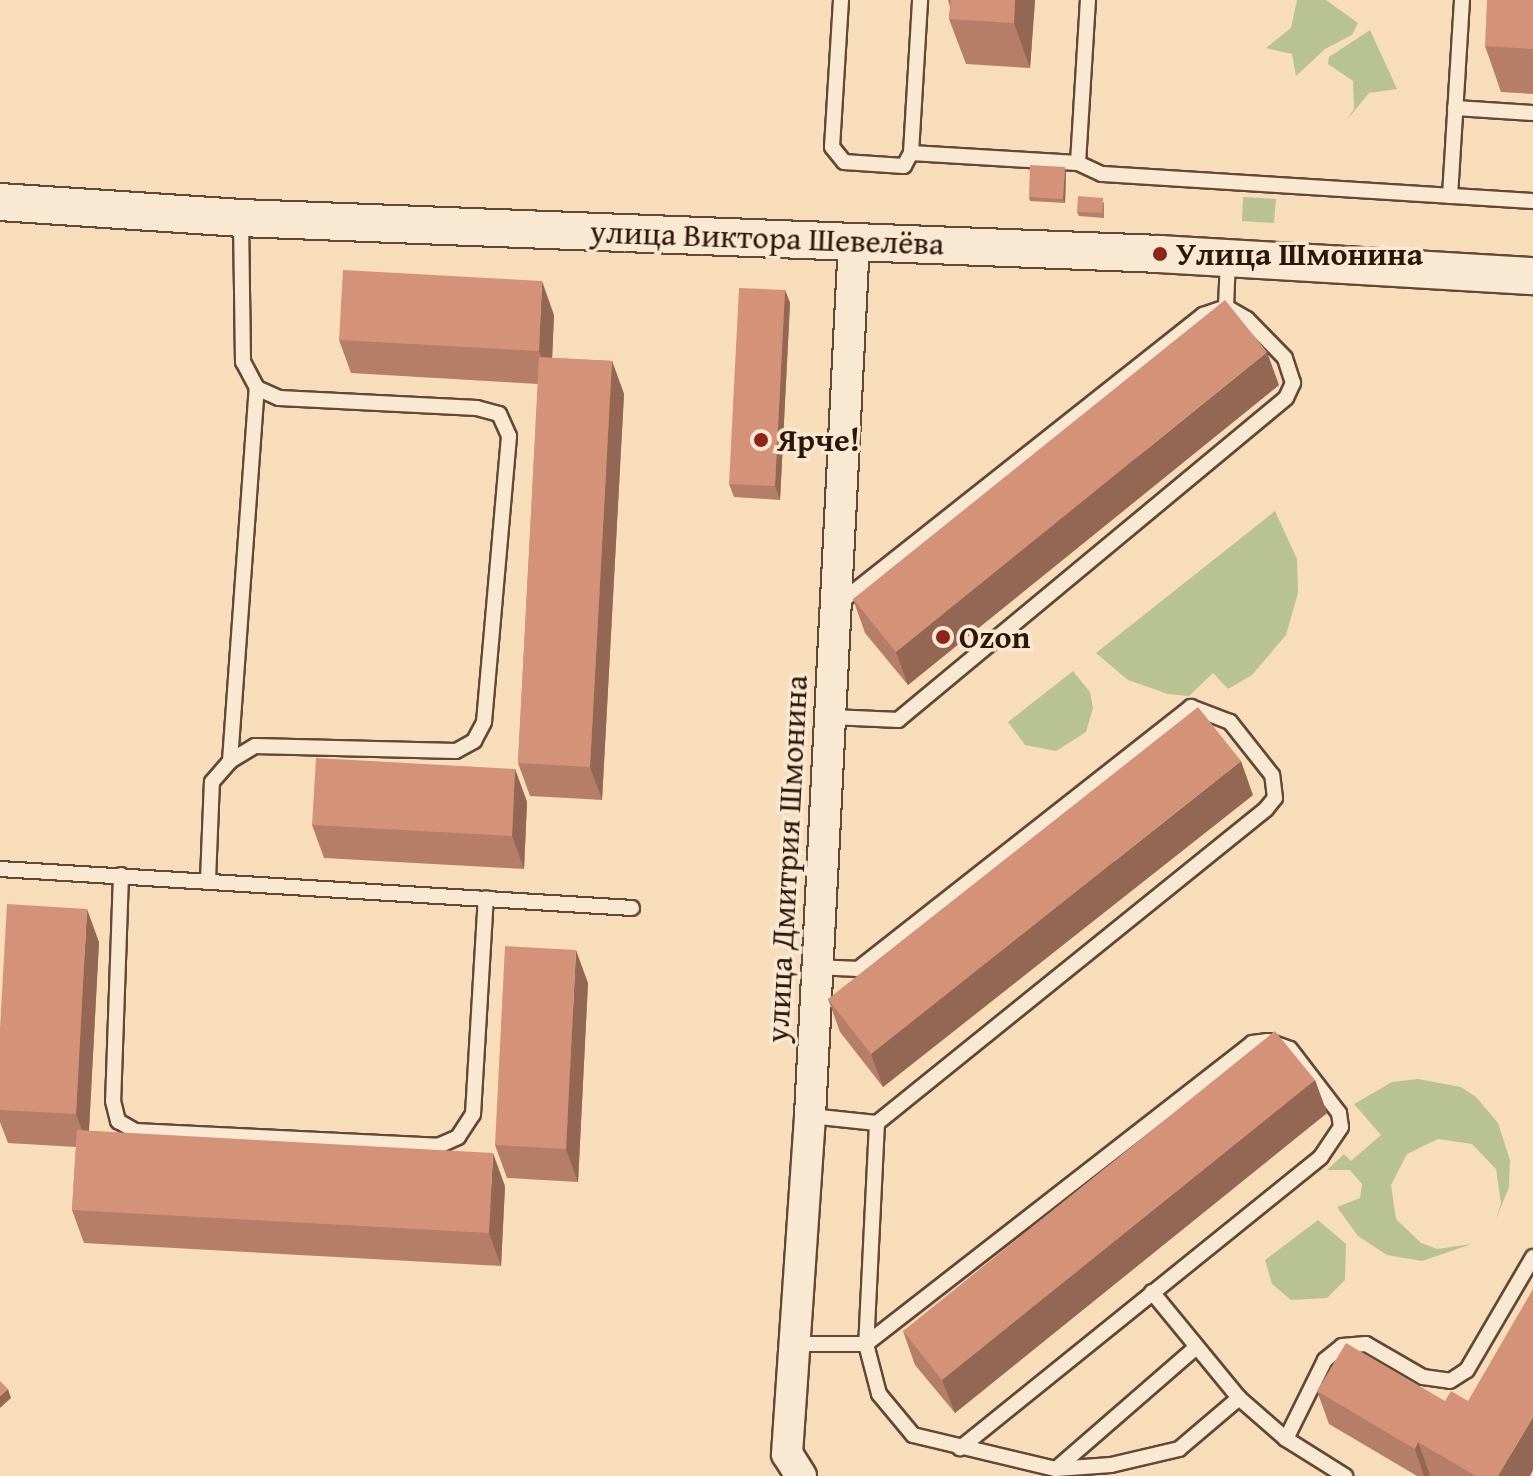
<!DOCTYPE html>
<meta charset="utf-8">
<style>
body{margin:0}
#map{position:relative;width:1533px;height:1476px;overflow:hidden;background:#f8ddba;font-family:"Gentium Book Plus",serif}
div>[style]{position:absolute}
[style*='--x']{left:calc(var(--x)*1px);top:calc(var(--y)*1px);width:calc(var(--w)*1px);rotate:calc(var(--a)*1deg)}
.green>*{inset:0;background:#b9c292}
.roads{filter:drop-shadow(2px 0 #614837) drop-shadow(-2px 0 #614837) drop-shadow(0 2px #614837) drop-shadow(0 -2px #614837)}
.service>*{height:14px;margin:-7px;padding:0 7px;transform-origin:7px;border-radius:7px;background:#fae9d2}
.minor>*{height:30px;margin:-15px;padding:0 15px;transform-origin:15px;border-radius:15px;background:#fae9d2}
.tertiary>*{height:36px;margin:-18px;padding:0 18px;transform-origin:18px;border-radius:18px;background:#fae9d2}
.wall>*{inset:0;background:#b67e68}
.shaded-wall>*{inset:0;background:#946755}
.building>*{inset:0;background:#d49379}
.dots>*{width:22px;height:22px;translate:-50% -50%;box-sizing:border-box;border:4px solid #fae9d2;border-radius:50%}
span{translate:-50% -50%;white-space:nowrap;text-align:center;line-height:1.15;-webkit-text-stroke:7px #fae9d2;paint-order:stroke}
.street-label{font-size:32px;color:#2f160b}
.poi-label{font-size:32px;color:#2f160b;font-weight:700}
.left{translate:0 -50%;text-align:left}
</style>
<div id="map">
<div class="green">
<div style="clip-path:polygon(1297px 0,1326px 0,1358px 23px,1352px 35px,1325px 49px,1296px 76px,1292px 54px,1266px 48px,1291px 28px)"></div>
<div style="clip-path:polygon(1370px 30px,1397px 89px,1369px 93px,1346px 121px,1354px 109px,1353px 81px,1328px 64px,1329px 57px)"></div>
<div style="clip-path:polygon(1243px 197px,1276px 199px,1274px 223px,1242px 221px)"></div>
<div style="clip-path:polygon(1275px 511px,1297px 559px,1298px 593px,1286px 635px,1252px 675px,1228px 689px,1213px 673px,1189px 696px,1168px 694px,1128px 680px,1096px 653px)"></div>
<div style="clip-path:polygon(1073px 671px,1090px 692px,1093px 708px,1086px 732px,1056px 751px,1025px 745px,1008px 722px)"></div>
<div style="clip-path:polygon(1418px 1079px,1461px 1087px,1476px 1097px,1498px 1123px,1510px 1160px,1509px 1187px,1496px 1219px,1501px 1203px,1496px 1169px,1472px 1144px,1438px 1139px,1407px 1154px,1391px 1185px,1396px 1219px,1421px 1243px,1437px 1249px,1472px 1244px,1422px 1261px,1387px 1255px,1358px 1236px,1337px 1207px,1360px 1198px,1362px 1184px,1350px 1170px,1327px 1170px,1344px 1154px,1351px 1161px,1381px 1135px,1354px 1104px,1392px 1082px)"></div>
<div style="clip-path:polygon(1318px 1220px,1346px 1244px,1345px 1280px,1327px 1298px,1291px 1300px,1272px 1284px,1265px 1260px)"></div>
</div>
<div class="roads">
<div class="service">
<div style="--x:841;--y:0;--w:147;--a:93.5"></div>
<div style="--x:832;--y:147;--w:19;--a:51"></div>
<div style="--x:844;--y:162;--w:60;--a:3.8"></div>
<div style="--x:904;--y:166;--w:15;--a:-62"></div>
<div style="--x:911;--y:153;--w:167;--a:3.4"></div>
<div style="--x:1078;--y:163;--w:26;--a:25"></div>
<div style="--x:1102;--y:174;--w:432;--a:3.6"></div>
<div style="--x:1455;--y:108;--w:78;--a:3.7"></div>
<div style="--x:911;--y:153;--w:153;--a:-86.6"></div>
<div style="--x:1078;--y:163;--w:163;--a:-86.5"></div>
<div style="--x:1450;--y:196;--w:196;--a:-86.5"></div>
<div style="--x:1226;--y:307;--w:47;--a:-87.6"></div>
<div style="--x:832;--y:717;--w:66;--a:2.6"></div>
<div style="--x:898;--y:720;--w:504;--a:-39.69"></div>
<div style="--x:1286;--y:398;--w:17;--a:-65"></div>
<div style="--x:1293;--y:383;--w:26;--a:-108"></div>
<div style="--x:1285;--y:358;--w:54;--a:-134.3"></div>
<div style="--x:1247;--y:319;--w:24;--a:-150"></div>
<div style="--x:1226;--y:307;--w:24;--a:161"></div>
<div style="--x:1203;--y:315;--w:468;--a:141.6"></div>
<div style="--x:230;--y:761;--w:374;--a:-85.9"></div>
<div style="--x:0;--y:869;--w:633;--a:3.53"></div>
<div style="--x:121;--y:875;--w:226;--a:92"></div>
<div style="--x:113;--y:1101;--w:21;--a:76"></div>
<div style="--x:118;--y:1121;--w:20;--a:30"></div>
<div style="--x:135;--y:1131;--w:303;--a:2.8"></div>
<div style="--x:438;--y:1146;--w:22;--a:-24"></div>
<div style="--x:458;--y:1137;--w:27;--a:-57"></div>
<div style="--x:473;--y:1114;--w:216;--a:-86.6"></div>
<div style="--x:208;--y:880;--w:98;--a:-87.7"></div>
<div style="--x:212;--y:782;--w:28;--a:-49"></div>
<div style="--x:230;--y:761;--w:29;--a:-31"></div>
<div style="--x:255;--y:746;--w:201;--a:1.4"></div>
<div style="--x:456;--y:751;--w:21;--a:-29"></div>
<div style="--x:474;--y:741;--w:21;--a:-62"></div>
<div style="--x:484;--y:722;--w:287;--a:-85"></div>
<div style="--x:509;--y:436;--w:24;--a:-114"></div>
<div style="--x:499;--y:414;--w:23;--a:-165"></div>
<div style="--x:477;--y:408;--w:198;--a:-177.1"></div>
<div style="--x:279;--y:398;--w:24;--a:-156"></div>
<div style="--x:257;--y:388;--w:30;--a:-118"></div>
<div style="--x:243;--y:362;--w:144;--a:-90.8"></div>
<div style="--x:810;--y:1116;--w:67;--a:6"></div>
<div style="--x:877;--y:1123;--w:500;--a:-38.9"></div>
<div style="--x:1266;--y:809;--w:14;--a:-51"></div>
<div style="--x:1275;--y:798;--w:23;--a:-97"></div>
<div style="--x:1272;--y:775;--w:68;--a:-128.4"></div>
<div style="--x:1230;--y:722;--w:42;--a:-159"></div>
<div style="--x:1191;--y:707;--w:424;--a:141.8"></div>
<div style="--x:858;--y:969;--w:43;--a:-177.3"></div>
<div style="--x:877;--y:1123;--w:221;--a:92.8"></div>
<div style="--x:866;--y:1344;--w:489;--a:-37.9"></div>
<div style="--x:1252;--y:1043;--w:16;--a:-7"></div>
<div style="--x:1268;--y:1041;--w:23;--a:20"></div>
<div style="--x:1290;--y:1049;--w:81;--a:52.6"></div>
<div style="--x:1339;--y:1113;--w:14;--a:82"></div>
<div style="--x:1341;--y:1127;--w:36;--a:124"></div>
<div style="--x:1321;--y:1157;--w:464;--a:141.1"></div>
<div style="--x:1152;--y:1292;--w:137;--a:50.6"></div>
<div style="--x:1239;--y:1398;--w:62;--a:41.1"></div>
<div style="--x:1286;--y:1439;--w:70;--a:32.1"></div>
<div style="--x:794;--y:1344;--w:72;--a:0"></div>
<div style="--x:866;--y:1344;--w:52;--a:75.4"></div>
<div style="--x:879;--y:1394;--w:53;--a:50.3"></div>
<div style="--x:913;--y:1435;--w:147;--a:13.4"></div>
<div style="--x:1056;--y:1469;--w:55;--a:-4.2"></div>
<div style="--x:1111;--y:1465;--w:70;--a:-13.2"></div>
<div style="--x:1179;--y:1449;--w:79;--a:-40.4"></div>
<div style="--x:1286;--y:1439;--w:88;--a:-63.7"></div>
<div style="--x:1325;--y:1360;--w:22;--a:-39"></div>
<div style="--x:1342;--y:1346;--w:24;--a:-5"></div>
<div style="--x:1366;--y:1344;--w:66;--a:30.1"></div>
<div style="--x:1423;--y:1377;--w:27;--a:8"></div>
<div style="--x:1450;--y:1381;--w:20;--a:-33"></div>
<div style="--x:1467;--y:1370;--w:131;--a:-59.7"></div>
<div style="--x:1056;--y:1469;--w:183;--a:-41"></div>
</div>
<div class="minor">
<div style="--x:801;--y:1476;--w:26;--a:-122"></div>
<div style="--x:787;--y:1454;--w:339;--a:-86.1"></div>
<div style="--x:810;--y:1116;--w:876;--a:-87.12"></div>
</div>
<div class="tertiary">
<div style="--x:0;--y:202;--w:242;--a:3.8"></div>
<div style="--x:241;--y:218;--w:920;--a:2.24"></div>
<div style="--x:1160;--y:254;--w:374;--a:3.4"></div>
</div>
</div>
<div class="wall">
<div style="clip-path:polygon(948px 0,1035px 0,1030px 68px,966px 64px,949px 19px,950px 7px)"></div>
<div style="clip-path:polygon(1533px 0,1533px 94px,1501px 92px,1485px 46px)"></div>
<div style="clip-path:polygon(1066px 172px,1065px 203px,1030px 201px,1029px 197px)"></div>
<div style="clip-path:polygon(1104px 202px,1104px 218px,1079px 216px,1077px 212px)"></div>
<div style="clip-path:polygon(785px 290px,790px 303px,780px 500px,734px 497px,729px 484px)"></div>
<div style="clip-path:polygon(554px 315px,552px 358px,612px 361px,624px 394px,602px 800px,530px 796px,518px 763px,538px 384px,351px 373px,339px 340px)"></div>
<div style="clip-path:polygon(1279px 385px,908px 685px,865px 633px,853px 599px)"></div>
<div style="clip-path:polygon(515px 769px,527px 802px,524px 869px,324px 858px,312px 825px)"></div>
<div style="clip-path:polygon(1253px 795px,883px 1087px,840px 1032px,828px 999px)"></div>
<div style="clip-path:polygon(99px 942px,89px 1131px,505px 1186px,501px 1266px,84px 1243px,72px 1210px,76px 1147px,8px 1143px,0 1122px,0 1028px)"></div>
<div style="clip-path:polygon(588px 983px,578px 1182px,507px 1178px,495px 1145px)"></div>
<div style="clip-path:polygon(1315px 1080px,1327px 1113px,955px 1413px,915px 1365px,903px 1331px)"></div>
<div style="clip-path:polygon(1317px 1391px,1445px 1401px,1468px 1401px,1530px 1476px,1417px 1476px,1329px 1424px)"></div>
</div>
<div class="shaded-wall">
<div style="clip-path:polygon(1015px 0,1035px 0,1030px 68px,1014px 23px)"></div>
<div style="clip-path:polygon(1065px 167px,1066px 172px,1065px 203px,1063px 199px)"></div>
<div style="clip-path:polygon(542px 281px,554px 315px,551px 384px,539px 351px)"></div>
<div style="clip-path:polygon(785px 290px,790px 303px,780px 500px,775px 486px)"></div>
<div style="clip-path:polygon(1267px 352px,1279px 385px,908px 685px,896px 652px)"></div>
<div style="clip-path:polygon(612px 361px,624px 394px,602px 800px,590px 767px)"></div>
<div style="clip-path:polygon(1241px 761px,1253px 795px,883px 1087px,871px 1054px)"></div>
<div style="clip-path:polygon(515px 769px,527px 802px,524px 869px,512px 836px)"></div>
<div style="clip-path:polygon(87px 909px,99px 942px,88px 1147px,76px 1114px)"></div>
<div style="clip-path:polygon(576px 950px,588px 983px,578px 1182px,566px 1149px)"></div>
<div style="clip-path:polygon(1315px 1080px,1327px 1113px,955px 1413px,942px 1380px)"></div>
<div style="clip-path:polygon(493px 1153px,505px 1186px,501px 1266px,489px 1233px)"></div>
<div style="clip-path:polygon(8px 1389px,11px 1398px,0 1408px,0 1396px)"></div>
<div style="clip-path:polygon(1533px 1417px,1533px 1470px,1530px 1476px,1498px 1476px)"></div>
<div style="clip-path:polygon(1418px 1442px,1430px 1475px,1430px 1476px,1424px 1476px,1415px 1449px)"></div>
</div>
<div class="building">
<div style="clip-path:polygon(951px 0,1015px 0,1014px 23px,949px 19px)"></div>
<div style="clip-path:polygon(1487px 0,1533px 0,1533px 49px,1485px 46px)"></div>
<div style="clip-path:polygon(1030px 165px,1065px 167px,1063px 199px,1029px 197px)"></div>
<div style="clip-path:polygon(1078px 196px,1103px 198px,1102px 213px,1077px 212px)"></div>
<div style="clip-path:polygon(343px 270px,542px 281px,539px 351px,339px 340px)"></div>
<div style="clip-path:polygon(739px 288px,785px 290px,775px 486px,729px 484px)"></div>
<div style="clip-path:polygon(1225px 300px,1267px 352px,896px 652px,853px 599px)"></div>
<div style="clip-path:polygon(539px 357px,612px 361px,590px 767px,518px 763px)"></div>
<div style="clip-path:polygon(1198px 707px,1241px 761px,871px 1054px,828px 999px)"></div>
<div style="clip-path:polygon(316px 758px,515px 769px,512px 836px,312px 825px)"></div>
<div style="clip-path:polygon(7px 904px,87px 909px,76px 1114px,0 1110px,0 1028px)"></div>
<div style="clip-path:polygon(505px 946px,576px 950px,566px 1149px,495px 1145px)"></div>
<div style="clip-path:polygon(1275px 1031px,1315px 1080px,942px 1380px,903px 1331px)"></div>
<div style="clip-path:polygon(77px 1130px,493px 1153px,489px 1233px,72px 1210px)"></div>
<div style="clip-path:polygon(1533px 1289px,1533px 1417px,1498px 1476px,1476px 1476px,1418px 1442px,1415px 1449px,1317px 1391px,1346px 1343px,1445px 1401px,1451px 1391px,1468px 1401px)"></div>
<div style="clip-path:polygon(0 1381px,8px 1389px,0 1396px)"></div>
</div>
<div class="dots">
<div style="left:1160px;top:254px;background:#8f2418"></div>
<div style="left:761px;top:440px;background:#8f2418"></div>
<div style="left:943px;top:637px;background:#8f2418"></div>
</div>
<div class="street-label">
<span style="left:767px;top:238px;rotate:2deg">улица Виктора Шевелёва</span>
<span style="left:787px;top:859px;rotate:-87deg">улица Дмитрия Шмонина</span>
</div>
<div class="poi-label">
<span class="left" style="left:1176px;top:254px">Улица Шмонина</span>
<span class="left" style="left:777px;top:440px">Ярче!</span>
<span class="left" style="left:959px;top:637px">Ozon</span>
</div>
</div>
